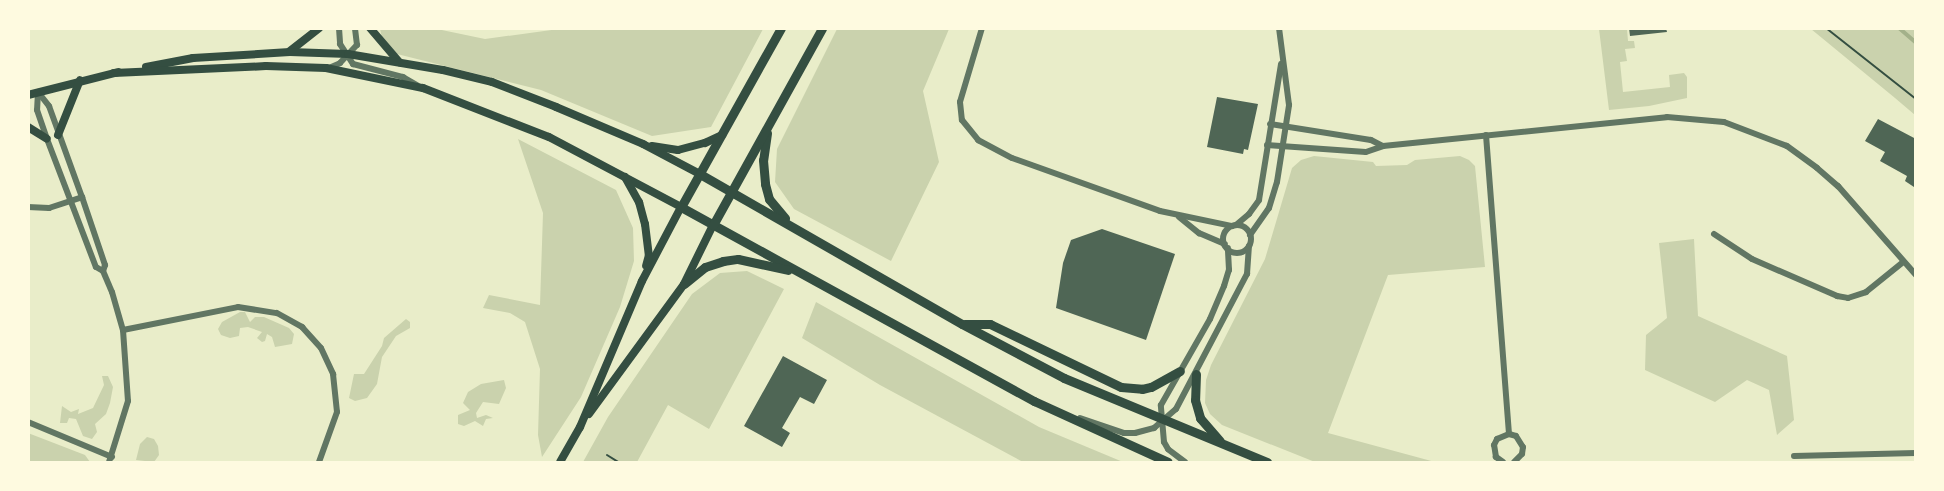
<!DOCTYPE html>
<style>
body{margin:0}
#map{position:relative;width:1944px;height:491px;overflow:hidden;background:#e9edc9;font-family:"Archivo Narrow",sans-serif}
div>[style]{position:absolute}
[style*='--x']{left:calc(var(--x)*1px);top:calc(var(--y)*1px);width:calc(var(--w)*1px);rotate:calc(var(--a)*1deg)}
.green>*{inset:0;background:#cad2ad}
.stream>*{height:4px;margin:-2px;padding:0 2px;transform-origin:2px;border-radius:2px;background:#a3b18a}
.building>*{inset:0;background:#4f6655}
.path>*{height:2px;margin:-1px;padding:0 1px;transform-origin:1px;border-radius:1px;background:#344e41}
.minor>*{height:6px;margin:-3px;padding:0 3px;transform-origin:3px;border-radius:3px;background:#617663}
.minor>.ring{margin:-3px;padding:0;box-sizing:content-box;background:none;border:6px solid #617663;border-radius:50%}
.secondary>*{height:8px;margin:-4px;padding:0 4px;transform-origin:4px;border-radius:4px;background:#344e41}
.primary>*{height:9px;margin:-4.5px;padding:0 4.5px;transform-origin:4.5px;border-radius:4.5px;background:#344e41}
span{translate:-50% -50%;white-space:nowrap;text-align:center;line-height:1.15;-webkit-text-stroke:4.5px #fefae0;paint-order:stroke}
.frame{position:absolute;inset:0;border:30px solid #fefae0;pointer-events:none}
</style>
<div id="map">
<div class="green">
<div style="clip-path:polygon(566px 28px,763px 29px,711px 127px,652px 136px,541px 90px,385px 51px,380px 29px,437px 29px,485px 39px)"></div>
<div style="clip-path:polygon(837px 29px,949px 29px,923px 91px,939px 162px,891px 261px,794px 209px,775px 182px,777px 149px)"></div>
<div style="clip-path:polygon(1599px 29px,1627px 29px,1628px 41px,1634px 41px,1635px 48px,1625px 49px,1627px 61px,1620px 62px,1623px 92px,1670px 87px,1669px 75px,1684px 73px,1687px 77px,1687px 98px,1649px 106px,1609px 110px)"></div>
<div style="clip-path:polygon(1811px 29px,1915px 29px,1915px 115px,1895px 98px)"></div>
<div style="clip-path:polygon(518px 139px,616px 190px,633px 228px,634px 261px,620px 307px,581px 397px,542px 457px,538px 435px,540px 369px,525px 322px,510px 313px,483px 308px,489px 295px,540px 305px,543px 213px)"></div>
<div style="clip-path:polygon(1314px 156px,1373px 162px,1376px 166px,1407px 165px,1415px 160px,1460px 156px,1469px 160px,1475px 166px,1485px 267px,1388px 275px,1328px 433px,1435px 462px,1315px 462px,1222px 425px,1210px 414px,1205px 403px,1206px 380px,1211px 365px,1265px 259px,1292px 168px,1301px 160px)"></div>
<div style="clip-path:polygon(1694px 239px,1698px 316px,1787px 356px,1794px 420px,1777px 435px,1769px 390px,1747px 380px,1715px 402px,1645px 370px,1646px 335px,1667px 318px,1659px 243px)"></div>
<div style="clip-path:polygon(747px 271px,784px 289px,709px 429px,668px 405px,637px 462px,583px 462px,608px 417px,692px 294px,720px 273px)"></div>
<div style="clip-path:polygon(816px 302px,1039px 427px,1123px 462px,1023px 462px,880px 385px,802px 338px)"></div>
<div style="clip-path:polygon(240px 312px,245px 312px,250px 322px,255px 317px,264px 317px,289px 328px,294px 334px,292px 344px,275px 347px,272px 337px,267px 334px,265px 341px,262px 342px,257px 338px,262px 332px,248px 327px,240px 328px,239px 336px,230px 338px,221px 335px,218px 329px,222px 322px)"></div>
<div style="clip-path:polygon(406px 319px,410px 322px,410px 328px,396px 336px,382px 357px,377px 384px,367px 398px,355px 401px,349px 398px,354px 374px,364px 374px,382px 346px,384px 338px)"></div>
<div style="clip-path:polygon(102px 376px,108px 376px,113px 387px,110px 403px,106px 414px,95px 424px,97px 432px,92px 439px,83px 436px,76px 419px,69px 418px,67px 423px,60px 423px,62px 406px,71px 412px,79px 409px,78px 414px,93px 408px,104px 385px)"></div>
<div style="clip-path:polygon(504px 380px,506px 388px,499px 404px,483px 402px,476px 413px,477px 418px,486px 415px,493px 418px,486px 419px,483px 426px,475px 421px,464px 426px,458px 424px,458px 415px,470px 410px,463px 403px,468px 392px,481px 384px)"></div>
<div style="clip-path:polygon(28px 433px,85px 455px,90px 462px,29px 462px)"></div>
<div style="clip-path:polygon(147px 437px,154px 439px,158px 446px,159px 455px,154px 462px,136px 460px,140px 444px)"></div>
</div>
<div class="stream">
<div style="--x:1899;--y:28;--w:23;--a:41"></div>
</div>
<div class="building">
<div style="clip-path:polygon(1629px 28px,1666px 28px,1667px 32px,1630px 36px)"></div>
<div style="clip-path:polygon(1217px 97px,1258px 104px,1248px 150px,1244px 149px,1243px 154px,1207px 147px)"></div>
<div style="clip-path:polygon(1878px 119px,1916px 139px,1914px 187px,1905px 181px,1907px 176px,1880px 161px,1885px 152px,1865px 141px)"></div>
<div style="clip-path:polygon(1102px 229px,1175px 254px,1146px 340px,1056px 308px,1063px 263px,1071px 240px)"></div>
<div style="clip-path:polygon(783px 356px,827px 380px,814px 404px,800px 397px,782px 428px,790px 433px,782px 447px,744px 426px)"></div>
</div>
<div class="path">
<div style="--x:1826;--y:28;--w:115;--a:38.3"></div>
<div style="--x:607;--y:455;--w:13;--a:32"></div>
</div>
<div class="minor">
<div style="--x:339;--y:28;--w:16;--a:86"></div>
<div style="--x:340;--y:44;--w:24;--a:57"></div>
<div style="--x:353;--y:64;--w:52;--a:14.6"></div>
<div style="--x:403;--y:77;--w:16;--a:30"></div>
<div style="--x:982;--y:28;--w:77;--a:106.6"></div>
<div style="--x:960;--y:102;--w:18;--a:84"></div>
<div style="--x:962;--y:120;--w:26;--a:51"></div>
<div style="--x:978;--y:140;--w:38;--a:28"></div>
<div style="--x:1012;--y:158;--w:157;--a:19.7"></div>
<div style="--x:1160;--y:211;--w:74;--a:11.8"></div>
<div style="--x:329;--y:68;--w:12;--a:-24"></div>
<div style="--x:340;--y:63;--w:25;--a:-47"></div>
<div style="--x:357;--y:45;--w:17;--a:-97"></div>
<div style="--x:38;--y:92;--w:18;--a:93"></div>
<div style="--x:37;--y:110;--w:31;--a:71"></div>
<div style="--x:47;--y:139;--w:137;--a:69.1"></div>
<div style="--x:96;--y:267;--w:8;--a:30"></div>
<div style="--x:103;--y:271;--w:23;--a:67"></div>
<div style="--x:112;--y:292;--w:40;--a:74"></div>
<div style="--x:123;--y:330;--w:71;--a:86"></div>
<div style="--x:128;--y:401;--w:64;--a:107.3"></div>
<div style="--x:38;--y:92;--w:18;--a:52"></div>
<div style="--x:49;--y:106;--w:97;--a:70.1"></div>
<div style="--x:82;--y:197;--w:72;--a:71.3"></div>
<div style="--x:105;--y:265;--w:6;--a:108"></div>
<div style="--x:1270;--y:124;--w:102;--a:9"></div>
<div style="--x:1371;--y:140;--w:13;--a:27"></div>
<div style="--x:1486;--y:135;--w:300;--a:85.6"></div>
<div style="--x:1267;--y:145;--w:99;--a:4"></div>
<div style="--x:1366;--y:152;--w:18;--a:-19"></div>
<div style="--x:1383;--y:146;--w:285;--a:-5.8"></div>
<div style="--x:1667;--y:117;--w:57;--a:5"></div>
<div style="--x:1724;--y:122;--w:67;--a:20.9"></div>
<div style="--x:1787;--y:146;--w:37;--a:36"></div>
<div style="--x:1817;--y:168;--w:28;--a:41"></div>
<div style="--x:1838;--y:186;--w:118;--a:48.8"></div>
<div style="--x:28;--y:207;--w:21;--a:3"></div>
<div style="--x:49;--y:208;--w:35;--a:-18"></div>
<div style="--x:1179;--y:217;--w:26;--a:39"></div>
<div style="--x:1199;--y:233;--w:28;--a:23"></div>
<div style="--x:1236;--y:225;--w:17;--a:-40"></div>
<div style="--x:1249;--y:214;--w:17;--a:-54"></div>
<div style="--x:1259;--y:200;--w:138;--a:-80.8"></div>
<div class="ring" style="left:1223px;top:225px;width:22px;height:22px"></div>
<div style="--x:1714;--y:234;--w:45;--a:33.3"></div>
<div style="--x:1752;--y:259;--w:93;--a:23.5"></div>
<div style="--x:1837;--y:296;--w:11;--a:10"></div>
<div style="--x:1848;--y:298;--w:19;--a:-18"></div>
<div style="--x:1866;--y:292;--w:46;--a:-38.9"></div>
<div style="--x:1250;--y:235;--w:33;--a:-55"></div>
<div style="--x:1269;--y:208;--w:27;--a:-73"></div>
<div style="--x:1277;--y:182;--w:78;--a:-81.1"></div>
<div style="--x:1289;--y:105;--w:78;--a:-97.4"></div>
<div style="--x:123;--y:330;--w:117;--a:-11.3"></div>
<div style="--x:238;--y:307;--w:39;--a:9"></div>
<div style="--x:277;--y:313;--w:29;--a:29"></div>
<div style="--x:302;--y:327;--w:28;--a:48"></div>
<div style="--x:321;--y:348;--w:29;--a:65"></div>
<div style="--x:333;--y:374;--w:38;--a:84"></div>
<div style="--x:337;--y:412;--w:53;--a:109.8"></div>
<div style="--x:1080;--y:418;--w:46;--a:18.8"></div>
<div style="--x:1124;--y:433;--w:11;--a:0"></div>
<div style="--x:1135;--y:433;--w:20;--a:-15"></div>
<div style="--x:1154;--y:428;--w:29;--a:-41"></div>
<div style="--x:1176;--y:409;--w:153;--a:-62.3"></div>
<div style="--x:1247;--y:274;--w:28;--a:-86"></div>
<div style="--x:28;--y:422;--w:91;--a:22.6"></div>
<div style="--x:1794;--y:456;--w:122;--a:-1.4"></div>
<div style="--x:1185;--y:462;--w:21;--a:-143"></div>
<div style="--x:1168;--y:449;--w:8;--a:-120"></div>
<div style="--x:1164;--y:442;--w:37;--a:-95"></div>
<div style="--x:1161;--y:405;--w:99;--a:-60.3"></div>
<div style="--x:1210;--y:319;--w:36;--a:-67"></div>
<div style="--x:1224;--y:286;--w:17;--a:-73"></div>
<div style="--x:1229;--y:270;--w:22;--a:-93"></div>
<div style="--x:1503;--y:462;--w:9;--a:-144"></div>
<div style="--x:1496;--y:457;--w:12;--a:-99"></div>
<div style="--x:1494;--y:445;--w:7;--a:-63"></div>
<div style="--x:1497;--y:439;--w:13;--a:-23"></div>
<div style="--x:1509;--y:434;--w:7;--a:16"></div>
<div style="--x:1516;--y:436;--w:13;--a:58"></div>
<div style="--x:1523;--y:447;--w:7;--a:98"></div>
<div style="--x:1522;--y:454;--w:11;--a:135"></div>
</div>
<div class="secondary">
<div style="--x:370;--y:28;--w:45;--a:49.5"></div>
<div style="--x:290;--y:51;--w:37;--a:-38"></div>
<div style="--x:146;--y:67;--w:48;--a:-10.8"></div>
<div style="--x:193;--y:58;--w:97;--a:-3.5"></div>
<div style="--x:290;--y:52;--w:58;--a:2"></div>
<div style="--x:348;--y:54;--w:96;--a:9.6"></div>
<div style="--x:443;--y:70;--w:50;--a:13.8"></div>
<div style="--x:492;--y:82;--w:69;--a:21.3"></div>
<div style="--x:556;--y:107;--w:95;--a:23"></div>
<div style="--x:643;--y:144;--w:64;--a:27.8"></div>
<div style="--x:114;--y:73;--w:152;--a:-2.6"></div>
<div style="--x:266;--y:66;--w:60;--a:1.9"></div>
<div style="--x:326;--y:68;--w:99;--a:11.7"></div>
<div style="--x:423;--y:88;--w:135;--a:21.3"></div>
<div style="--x:549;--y:137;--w:149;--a:27.9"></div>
<div style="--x:681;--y:207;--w:84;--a:117.8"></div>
<div style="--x:642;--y:281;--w:159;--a:113"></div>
<div style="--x:580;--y:427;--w:40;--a:119.7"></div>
<div style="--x:28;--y:95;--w:93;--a:-14.3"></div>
<div style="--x:28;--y:127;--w:22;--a:32"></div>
<div style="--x:58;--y:135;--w:59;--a:-68.2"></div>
<div style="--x:652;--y:146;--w:26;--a:9"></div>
<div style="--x:678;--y:150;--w:28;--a:-15"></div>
<div style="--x:705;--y:143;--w:19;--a:-25"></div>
<div style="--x:625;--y:177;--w:29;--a:61"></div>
<div style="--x:639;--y:202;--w:23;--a:75"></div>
<div style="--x:645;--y:224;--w:31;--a:83"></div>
<div style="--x:649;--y:255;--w:11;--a:105"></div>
<div style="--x:589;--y:414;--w:161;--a:-53.8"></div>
<div style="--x:684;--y:284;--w:66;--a:-63.8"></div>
</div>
<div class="primary">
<div style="--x:781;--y:28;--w:205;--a:119.2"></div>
<div style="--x:681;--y:207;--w:403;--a:28.8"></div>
<div style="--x:1034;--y:401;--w:147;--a:24.5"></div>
<div style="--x:767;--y:133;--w:27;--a:98"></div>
<div style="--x:763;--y:160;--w:24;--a:85"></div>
<div style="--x:765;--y:184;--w:16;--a:75"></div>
<div style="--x:769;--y:199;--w:25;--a:50"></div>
<div style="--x:700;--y:174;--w:302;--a:29.8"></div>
<div style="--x:962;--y:324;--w:115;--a:27.9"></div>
<div style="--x:1064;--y:378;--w:220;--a:22.5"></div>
<div style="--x:713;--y:225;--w:225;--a:-61"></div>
<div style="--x:684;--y:284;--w:27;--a:-39"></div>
<div style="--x:705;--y:267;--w:19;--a:-18"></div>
<div style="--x:723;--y:261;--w:15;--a:-8"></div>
<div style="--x:738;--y:259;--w:51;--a:12.4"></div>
<div style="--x:965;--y:324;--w:25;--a:0"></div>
<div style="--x:990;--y:324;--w:145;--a:25.7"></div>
<div style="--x:1121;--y:387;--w:21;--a:5"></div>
<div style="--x:1142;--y:389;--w:9;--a:-13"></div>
<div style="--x:1151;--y:387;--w:33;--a:-29"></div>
<div style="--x:1196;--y:374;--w:26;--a:92"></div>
<div style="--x:1195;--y:400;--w:19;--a:74"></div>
<div style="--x:1200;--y:418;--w:30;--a:49"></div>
</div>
<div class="frame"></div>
</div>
